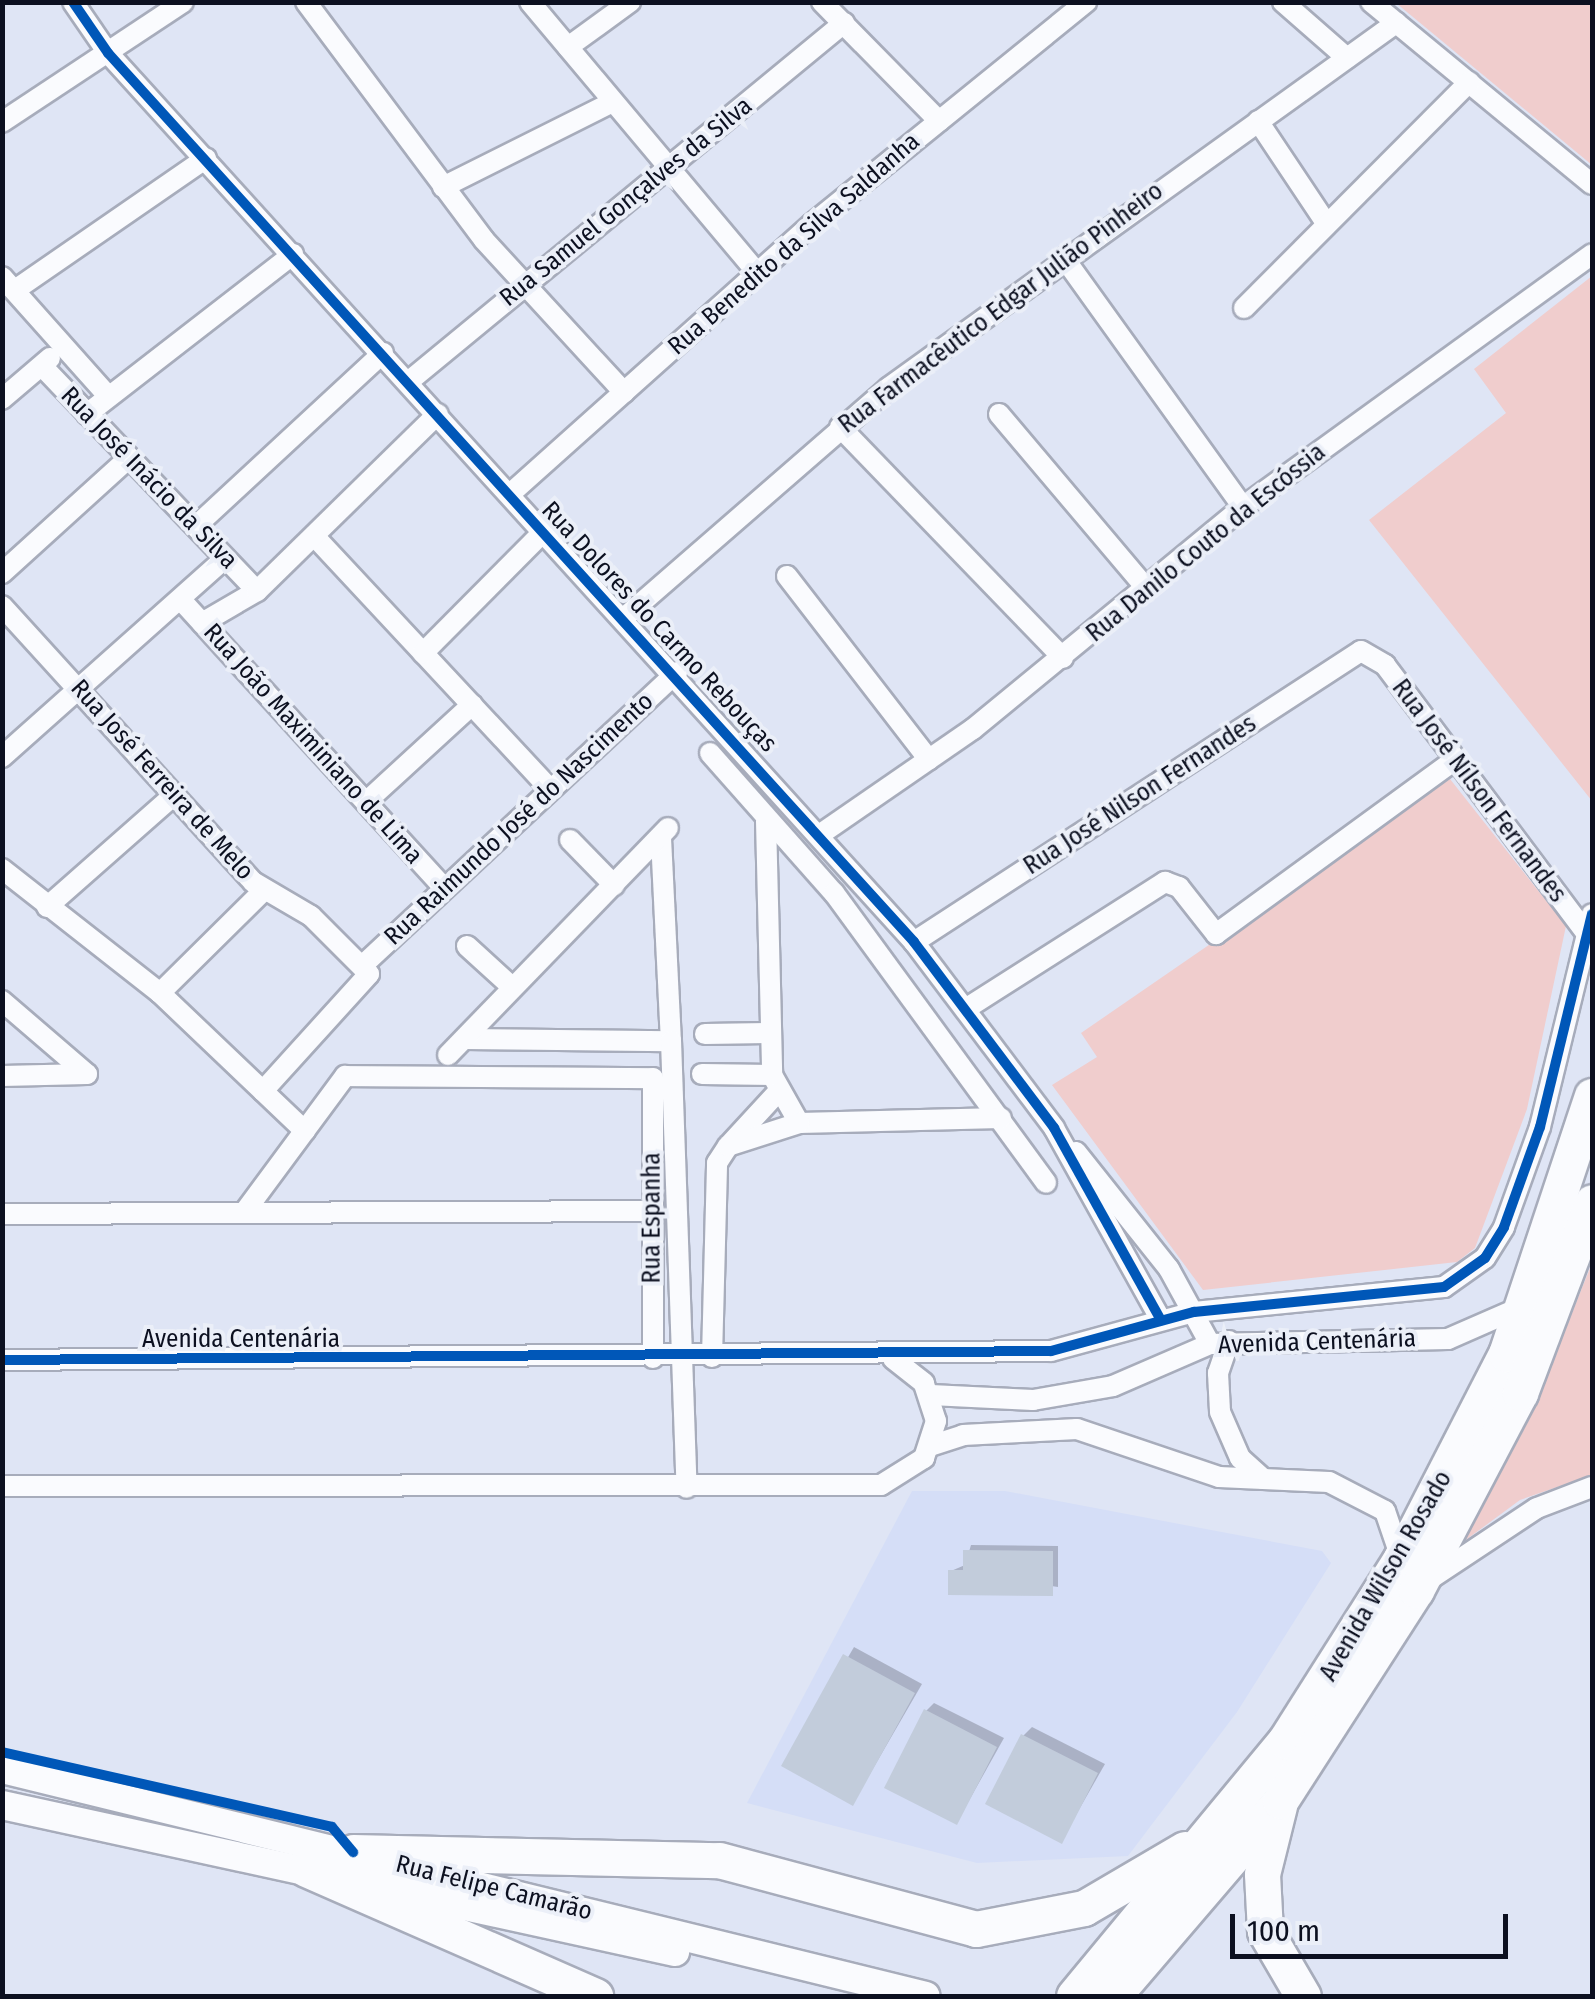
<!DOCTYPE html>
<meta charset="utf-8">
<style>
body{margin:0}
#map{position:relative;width:1595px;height:1999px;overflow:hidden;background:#dfe5f5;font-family:"Fira Sans Condensed",sans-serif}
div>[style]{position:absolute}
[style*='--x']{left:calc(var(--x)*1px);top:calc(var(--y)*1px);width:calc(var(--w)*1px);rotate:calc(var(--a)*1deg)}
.built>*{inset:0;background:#d5def7}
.green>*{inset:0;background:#f0cdcd}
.shadow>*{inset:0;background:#0003}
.building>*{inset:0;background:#c2ccdb}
.roads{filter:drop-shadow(2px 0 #a7acbb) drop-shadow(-2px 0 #a7acbb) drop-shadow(0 2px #a7acbb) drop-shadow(0 -2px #a7acbb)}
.street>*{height:20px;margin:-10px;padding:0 10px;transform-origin:10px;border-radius:10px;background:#fafbfe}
.secondary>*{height:28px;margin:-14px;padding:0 14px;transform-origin:14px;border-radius:14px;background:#fafbfe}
.highway>*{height:35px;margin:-17.5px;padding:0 17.5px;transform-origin:17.5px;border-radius:17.5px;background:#fafbfe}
.cycleway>*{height:10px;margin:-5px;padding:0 5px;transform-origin:5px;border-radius:5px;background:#0057b8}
span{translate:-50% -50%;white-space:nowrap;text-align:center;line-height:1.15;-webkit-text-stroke:8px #ebeff8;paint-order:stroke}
.street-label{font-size:25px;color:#0c1020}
.frame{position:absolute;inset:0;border:5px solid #0c1020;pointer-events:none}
.scale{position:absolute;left:1230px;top:1914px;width:278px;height:45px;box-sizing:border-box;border:5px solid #0c1020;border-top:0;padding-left:12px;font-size:30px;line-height:35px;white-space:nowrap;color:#0c1020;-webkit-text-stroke:8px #ebeff8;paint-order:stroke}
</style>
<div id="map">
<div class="built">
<div style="clip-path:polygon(912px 1491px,1005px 1491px,1322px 1551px,1331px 1563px,1237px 1712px,1128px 1856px,977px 1863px,747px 1803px)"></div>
</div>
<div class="green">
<div style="clip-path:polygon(1396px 3px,1592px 3px,1592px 165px)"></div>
<div style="clip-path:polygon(1592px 276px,1592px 801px,1369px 520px,1506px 413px,1474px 369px)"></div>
<div style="clip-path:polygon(1450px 779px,1566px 926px,1527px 1109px,1475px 1248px,1457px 1262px,1203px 1290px,1052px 1085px,1097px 1057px,1081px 1033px)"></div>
<div style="clip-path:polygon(1592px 1263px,1592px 1475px,1520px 1500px,1463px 1542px,1540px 1393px)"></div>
</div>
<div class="shadow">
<div style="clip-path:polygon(971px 1545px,1058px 1546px,1058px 1587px,951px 1571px,965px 1565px)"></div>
<div style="clip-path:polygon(854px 1647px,922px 1684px,853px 1803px,785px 1765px)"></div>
<div style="clip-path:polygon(934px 1703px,1004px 1738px,957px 1822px,926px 1711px)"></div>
<div style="clip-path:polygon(1032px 1727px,1105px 1764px,1061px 1841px,1023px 1736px)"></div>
</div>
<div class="building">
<div style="clip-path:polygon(963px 1550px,1053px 1551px,1053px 1596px,948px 1595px,948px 1570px,963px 1570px)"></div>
<div style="clip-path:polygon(843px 1654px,915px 1693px,853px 1806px,781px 1766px)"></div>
<div style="clip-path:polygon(924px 1709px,997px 1747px,957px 1825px,884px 1788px)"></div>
<div style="clip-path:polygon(1021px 1734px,1098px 1773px,1062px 1844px,985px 1804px)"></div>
</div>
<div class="roads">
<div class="street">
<div style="--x:73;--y:2;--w:62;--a:55.5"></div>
<div style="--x:108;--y:53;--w:1200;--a:47.8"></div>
<div style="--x:914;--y:942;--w:233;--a:53"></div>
<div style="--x:1054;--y:1128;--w:220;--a:60.9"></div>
<div style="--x:306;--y:2;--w:297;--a:53.2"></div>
<div style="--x:484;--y:240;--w:207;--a:47.4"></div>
<div style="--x:530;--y:2;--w:354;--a:50"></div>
<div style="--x:822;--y:2;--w:167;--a:45.5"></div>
<div style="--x:1283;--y:2;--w:85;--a:41.2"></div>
<div style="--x:1371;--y:2;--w:286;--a:39.5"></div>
<div style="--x:568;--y:47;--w:77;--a:-36"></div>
<div style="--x:1258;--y:121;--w:119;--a:56.3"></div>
<div style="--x:2;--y:122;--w:217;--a:-33.5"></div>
<div style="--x:443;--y:187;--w:190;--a:-26.6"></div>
<div style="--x:1064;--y:258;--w:307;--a:54.3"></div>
<div style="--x:2;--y:277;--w:159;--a:48.3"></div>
<div style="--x:15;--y:290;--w:232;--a:-34.6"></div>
<div style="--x:1244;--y:308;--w:319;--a:-45.1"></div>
<div style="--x:42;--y:366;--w:311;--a:46.3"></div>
<div style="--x:408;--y:382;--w:565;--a:-39.47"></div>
<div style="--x:2;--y:399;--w:63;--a:-40.5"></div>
<div style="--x:87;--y:414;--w:261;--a:-37.8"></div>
<div style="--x:999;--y:414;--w:229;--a:49.8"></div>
<div style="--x:840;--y:427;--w:321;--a:46"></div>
<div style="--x:510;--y:494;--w:405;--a:-41.8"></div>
<div style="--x:812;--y:224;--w:353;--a:-39"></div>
<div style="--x:196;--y:526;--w:255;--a:-42.8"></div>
<div style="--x:316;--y:538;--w:343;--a:47"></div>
<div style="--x:2;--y:573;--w:171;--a:-42.2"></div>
<div style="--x:787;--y:576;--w:232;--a:52.3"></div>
<div style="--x:182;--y:601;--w:387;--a:47.6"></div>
<div style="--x:2;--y:606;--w:373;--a:47.7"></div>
<div style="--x:253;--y:882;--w:67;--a:30.4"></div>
<div style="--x:311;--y:916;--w:82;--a:45"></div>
<div style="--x:369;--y:974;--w:158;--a:132.2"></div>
<div style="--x:625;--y:617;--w:349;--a:-41"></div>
<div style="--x:888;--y:388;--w:626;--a:-35.7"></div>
<div style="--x:202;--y:623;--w:64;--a:-30.2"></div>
<div style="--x:257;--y:591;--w:253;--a:-44.4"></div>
<div style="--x:423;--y:653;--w:172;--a:-45.2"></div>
<div style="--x:710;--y:753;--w:187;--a:48.5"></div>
<div style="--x:834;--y:893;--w:359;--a:53.8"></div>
<div style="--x:2;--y:757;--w:299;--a:-41.7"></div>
<div style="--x:366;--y:802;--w:144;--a:-42.5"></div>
<div style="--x:766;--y:821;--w:254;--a:88.6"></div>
<div style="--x:772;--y:1075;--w:55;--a:60.6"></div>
<div style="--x:799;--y:1123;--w:202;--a:-1.4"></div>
<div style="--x:822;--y:833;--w:183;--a:-34.6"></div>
<div style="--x:973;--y:729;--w:350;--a:-39.4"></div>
<div style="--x:1243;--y:507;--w:431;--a:-35.9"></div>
<div style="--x:661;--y:838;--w:203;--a:87.2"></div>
<div style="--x:570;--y:840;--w:63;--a:45.6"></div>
<div style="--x:2;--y:869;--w:201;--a:38.1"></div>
<div style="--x:160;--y:993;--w:200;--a:43.6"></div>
<div style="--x:47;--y:907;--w:169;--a:-41.4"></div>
<div style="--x:914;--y:942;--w:533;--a:-33.06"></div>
<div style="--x:1361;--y:651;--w:28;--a:30"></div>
<div style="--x:1385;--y:665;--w:336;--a:53.1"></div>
<div style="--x:467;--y:946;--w:61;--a:42.3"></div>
<div style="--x:362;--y:966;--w:431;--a:-43"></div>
<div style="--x:160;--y:993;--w:146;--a:-44.7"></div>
<div style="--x:2;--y:1001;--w:112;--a:40.7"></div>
<div style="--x:967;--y:1008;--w:235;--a:-32.5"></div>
<div style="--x:1165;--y:882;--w:15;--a:20"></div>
<div style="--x:1179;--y:887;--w:60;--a:51.8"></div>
<div style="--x:1216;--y:934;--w:293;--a:-36.1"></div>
<div style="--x:705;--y:1034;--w:63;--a:-0.9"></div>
<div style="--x:466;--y:1039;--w:205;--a:0.6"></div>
<div style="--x:671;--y:1041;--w:447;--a:88"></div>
<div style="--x:448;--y:1055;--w:316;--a:-45.9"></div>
<div style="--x:702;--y:1074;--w:70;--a:0.8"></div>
<div style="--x:2;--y:1076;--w:85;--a:-1.3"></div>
<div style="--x:730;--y:1144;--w:68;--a:-47.4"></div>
<div style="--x:1076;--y:1152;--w:149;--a:51.5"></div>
<div style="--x:1169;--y:1269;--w:85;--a:61.3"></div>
<div style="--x:246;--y:1210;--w:167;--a:-53.5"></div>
<div style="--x:345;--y:1076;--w:308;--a:0.4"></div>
<div style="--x:653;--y:1078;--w:280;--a:90"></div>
<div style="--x:2;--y:1214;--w:649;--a:-0.26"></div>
<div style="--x:1229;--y:1341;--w:34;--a:109"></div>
<div style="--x:1218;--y:1373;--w:39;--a:87"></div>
<div style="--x:1220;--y:1412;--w:50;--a:66.5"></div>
<div style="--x:1240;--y:1458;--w:31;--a:42"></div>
<div style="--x:712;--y:1357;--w:194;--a:-88.5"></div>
<div style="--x:717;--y:1163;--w:20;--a:-57"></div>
<div style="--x:728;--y:1146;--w:75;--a:-17.9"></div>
<div style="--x:2;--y:1360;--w:1049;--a:-0.49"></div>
<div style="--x:1051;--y:1351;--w:148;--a:-15.3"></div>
<div style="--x:1194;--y:1312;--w:251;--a:-5.7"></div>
<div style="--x:1444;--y:1287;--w:50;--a:-35.3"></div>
<div style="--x:1485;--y:1258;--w:36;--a:-58"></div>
<div style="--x:1504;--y:1227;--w:106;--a:-70.2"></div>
<div style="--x:1540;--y:1127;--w:219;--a:-76.3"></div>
<div style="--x:931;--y:1395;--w:102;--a:2.8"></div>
<div style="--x:1033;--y:1400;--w:81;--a:-9.9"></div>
<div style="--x:1113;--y:1386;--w:106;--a:-23.4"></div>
<div style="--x:1210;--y:1344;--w:238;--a:-1.2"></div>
<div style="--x:1448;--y:1339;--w:77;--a:-23.6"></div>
<div style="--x:930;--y:1446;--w:35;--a:-18"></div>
<div style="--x:963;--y:1435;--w:114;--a:-3"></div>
<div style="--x:1077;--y:1429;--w:150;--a:18.7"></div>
<div style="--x:1219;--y:1477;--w:110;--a:2.6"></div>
<div style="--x:1329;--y:1482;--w:63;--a:27.4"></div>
<div style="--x:1385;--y:1511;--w:46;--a:71.2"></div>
<div style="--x:2;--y:1486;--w:879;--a:-0.07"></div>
<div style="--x:881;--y:1485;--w:51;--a:-32.1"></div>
<div style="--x:924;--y:1458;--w:39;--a:-72"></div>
<div style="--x:936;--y:1421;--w:40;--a:-108"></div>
<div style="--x:924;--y:1383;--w:39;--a:-142"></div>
<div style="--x:1430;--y:1579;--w:128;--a:-33.6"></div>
<div style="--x:1537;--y:1508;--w:59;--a:-20.9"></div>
</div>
<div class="secondary">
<div style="--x:2;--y:1769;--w:951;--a:13.8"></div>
<div style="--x:2;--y:1805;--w:689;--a:12.32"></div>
</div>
<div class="highway">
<div style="--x:1279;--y:1806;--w:70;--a:104"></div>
<div style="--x:1262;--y:1874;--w:57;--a:87"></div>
<div style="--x:1265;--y:1931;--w:75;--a:59.7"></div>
<div style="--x:353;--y:1852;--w:366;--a:1.3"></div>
<div style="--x:719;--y:1860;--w:266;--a:15"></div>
<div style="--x:976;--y:1929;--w:110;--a:-11"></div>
<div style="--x:1084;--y:1908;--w:117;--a:-30.3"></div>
<div style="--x:306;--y:1869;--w:316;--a:23.7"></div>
<div style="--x:1074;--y:1996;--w:331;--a:-50.4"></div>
<div style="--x:1285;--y:1741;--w:217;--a:-57.6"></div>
<div style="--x:1401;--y:1558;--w:229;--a:-62.8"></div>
<div style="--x:1506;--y:1354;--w:272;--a:-71.6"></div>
<div style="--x:1113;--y:1996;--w:257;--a:-49.4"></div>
<div style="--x:1280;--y:1801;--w:251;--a:-57.2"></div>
<div style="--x:1416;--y:1590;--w:223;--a:-62.2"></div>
<div style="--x:1520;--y:1393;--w:204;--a:-69.3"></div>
</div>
</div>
<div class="cycleway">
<div style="--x:73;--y:2;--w:62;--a:55.5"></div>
<div style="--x:108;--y:53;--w:1200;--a:47.8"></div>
<div style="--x:914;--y:942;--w:233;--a:53"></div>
<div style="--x:1054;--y:1128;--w:220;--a:60.9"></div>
<div style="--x:2;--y:1360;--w:1049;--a:-0.49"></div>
<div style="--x:1051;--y:1351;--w:148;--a:-15.3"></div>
<div style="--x:1194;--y:1312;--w:251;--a:-5.7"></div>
<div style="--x:1444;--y:1287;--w:50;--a:-35.3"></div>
<div style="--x:1485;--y:1258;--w:36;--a:-58"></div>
<div style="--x:1504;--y:1227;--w:106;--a:-70.2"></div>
<div style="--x:1540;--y:1127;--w:219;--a:-76.3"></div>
<div style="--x:2;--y:1752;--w:338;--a:12.8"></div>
<div style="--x:332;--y:1827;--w:33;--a:50"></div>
</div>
<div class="street-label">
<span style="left:626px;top:202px;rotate:-39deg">Rua Samuel Gonçalves da Silva</span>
<span style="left:794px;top:244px;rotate:-41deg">Rua Benedito da Silva Saldanha</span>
<span style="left:1001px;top:308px;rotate:-37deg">Rua Farmacêutico Edgar Julião Pinheiro</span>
<span style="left:149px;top:478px;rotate:46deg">Rua José Inácio da Silva</span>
<span style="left:1206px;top:543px;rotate:-39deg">Rua Danilo Couto da Escóssia</span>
<span style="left:659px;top:627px;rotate:47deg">Rua Dolores do Carmo Rebouças</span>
<span style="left:313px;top:744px;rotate:48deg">Rua João Maximiniano de Lima</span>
<span style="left:162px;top:780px;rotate:48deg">Rua José Ferreira de Melo</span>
<span style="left:1479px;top:791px;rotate:53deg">Rua José Nílson Fernandes</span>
<span style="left:1140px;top:795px;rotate:-33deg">Rua José Nilson Fernandes</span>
<span style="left:519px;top:819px;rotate:-43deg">Rua Raimundo José do Nascimento</span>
<span style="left:652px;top:1218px;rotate:-90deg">Rua Espanha</span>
<span style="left:241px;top:1339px">Avenida Centenária</span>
<span style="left:1317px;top:1342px;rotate:-2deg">Avenida Centenária</span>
<span style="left:1386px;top:1576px;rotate:-60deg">Avenida Wilson Rosado</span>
<span style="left:494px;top:1888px;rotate:14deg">Rua Felipe Camarão</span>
</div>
<div class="frame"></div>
<div class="scale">100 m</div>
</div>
